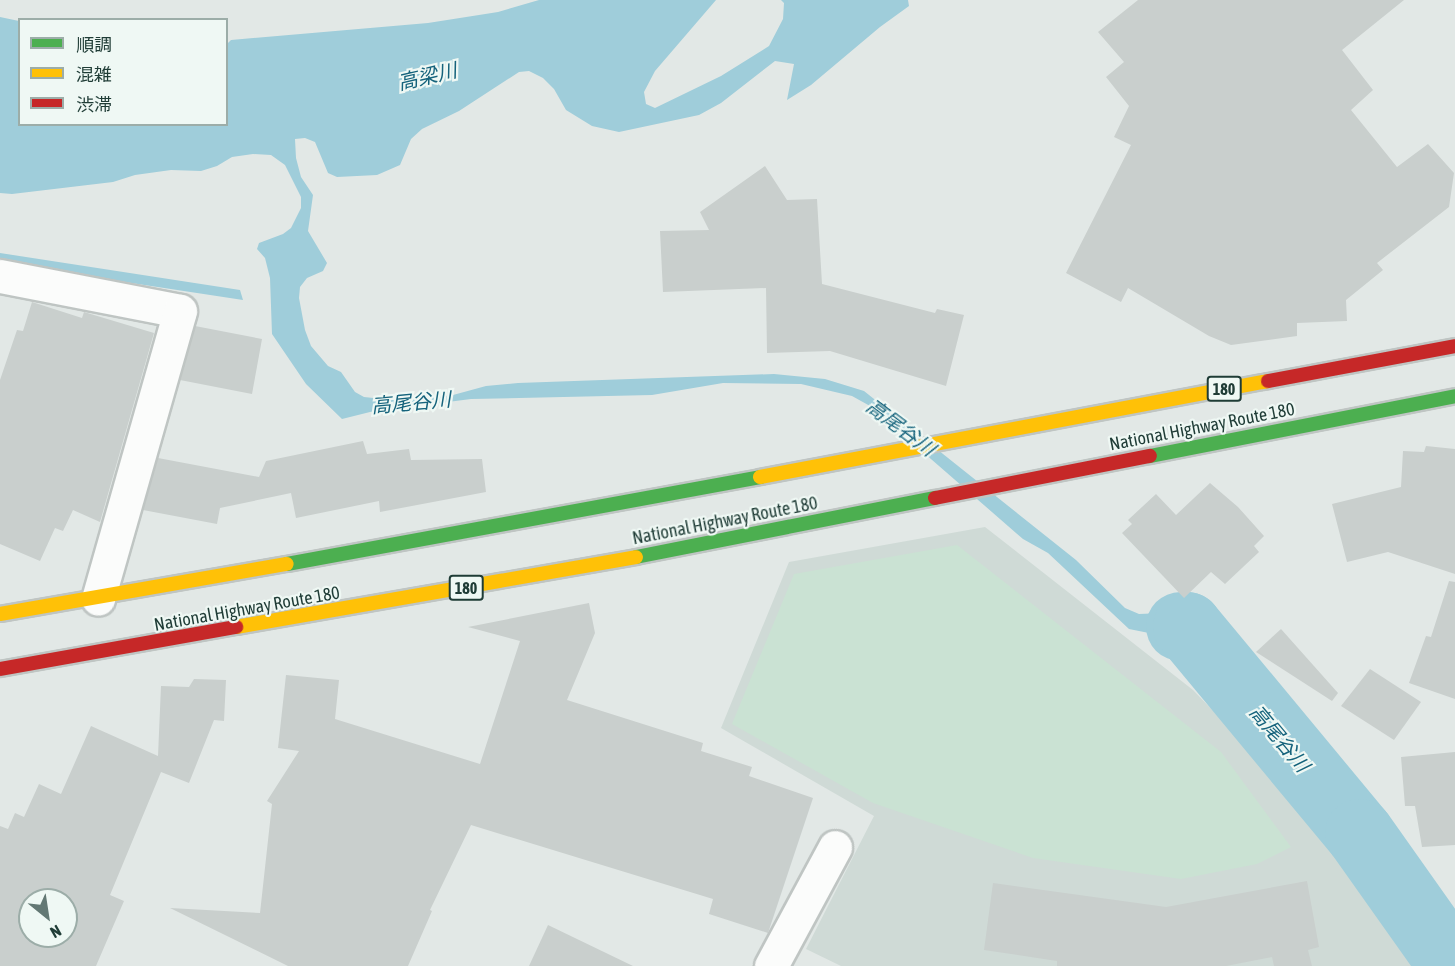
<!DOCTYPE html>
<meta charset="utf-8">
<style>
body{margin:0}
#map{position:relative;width:1455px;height:966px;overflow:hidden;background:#e2e8e6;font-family:"Asap Condensed","Noto Sans JP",sans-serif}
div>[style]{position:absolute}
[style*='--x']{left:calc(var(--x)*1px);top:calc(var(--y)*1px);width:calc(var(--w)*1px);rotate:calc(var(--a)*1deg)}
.built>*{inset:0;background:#cfdad6}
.green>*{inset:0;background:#cae2d3}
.water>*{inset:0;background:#9fcdda}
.river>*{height:69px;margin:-34.5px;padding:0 34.5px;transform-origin:34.5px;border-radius:34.5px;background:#9fcdda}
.building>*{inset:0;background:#c9cfcd}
.roads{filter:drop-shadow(2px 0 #bfc5c3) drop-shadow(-2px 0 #bfc5c3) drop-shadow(0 2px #bfc5c3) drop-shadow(0 -2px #bfc5c3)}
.street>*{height:33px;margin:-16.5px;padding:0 16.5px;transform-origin:16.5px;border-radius:16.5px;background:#fbfcfb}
.fast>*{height:14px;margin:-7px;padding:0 7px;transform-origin:7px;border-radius:7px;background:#4caf50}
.slow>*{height:14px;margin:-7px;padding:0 7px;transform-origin:7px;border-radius:7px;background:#ffc107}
.jam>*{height:14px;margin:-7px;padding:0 7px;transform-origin:7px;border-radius:7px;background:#c62828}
span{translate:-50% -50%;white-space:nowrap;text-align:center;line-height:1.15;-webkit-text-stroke:4.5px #eff8f4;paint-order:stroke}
.shield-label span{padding:2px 4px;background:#eff8f4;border:2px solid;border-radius:4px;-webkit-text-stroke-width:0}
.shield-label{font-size:16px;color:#1f3c36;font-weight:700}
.street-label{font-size:18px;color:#1f3c36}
.water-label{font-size:20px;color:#15637c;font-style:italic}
.legend{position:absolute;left:18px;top:18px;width:210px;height:108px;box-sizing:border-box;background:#eff8f4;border:2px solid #9cada8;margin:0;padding:8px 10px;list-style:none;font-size:18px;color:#1f3c36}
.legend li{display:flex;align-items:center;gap:12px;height:30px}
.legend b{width:30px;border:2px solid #9cada8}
.north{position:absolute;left:18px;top:888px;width:60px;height:60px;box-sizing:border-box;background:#eff8f4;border:2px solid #9cada8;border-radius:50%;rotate:150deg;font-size:16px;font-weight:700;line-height:24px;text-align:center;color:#1f3c36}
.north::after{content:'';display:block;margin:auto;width:21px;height:27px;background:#637874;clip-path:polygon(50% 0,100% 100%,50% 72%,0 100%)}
</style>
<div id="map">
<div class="built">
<div style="clip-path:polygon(985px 527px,1193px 690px,1352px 855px,1431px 966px,841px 966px,806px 949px,874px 816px,721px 728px,789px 562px)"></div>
</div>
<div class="green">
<div style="clip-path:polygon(957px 545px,1221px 752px,1291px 847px,1257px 864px,1181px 879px,1033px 858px,873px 803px,732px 724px,794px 574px)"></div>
</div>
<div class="water">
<div style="clip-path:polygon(539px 0,716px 0,655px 71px,644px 92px,646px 104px,655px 108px,721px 76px,769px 46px,783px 19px,784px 3px,781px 0,908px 0,909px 6px,880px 27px,811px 85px,787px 100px,794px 64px,775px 61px,721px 103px,699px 115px,619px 132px,592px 126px,566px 110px,554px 89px,543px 78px,529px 71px,519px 72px,459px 111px,422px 129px,411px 139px,400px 165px,377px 175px,337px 177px,328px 173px,315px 142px,305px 138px,295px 139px,296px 158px,301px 177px,313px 195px,308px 231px,327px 263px,323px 271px,307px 278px,300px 287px,299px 298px,305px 330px,311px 346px,328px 366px,341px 372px,355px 392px,364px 397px,402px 401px,453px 395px,486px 386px,518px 383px,774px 374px,825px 379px,864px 391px,1076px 560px,1125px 608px,1139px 614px,1187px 612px,1249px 684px,1233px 707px,1188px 646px,1174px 638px,1129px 629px,1048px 553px,1023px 539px,870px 406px,852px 396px,801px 384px,723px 383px,652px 395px,471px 399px,370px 412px,342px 419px,306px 384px,272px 334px,270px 278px,265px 258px,257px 249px,259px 243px,283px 234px,291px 228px,301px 208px,301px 197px,285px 165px,271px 155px,253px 154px,232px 157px,217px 166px,201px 171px,171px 170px,135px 175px,113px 182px,12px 194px,0 193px,0 17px,19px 21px,20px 124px,226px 124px,227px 44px,231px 40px,428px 23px,498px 12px)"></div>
<div style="clip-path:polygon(0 253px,240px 290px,243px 300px,0 263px)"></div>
</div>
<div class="river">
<div style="--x:1180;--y:626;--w:7;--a:0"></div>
<div style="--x:1187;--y:626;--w:269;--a:50.3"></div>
<div style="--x:1359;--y:833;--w:163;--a:54.7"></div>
</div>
<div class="building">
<div style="clip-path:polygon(1138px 0,1404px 0,1342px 50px,1373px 90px,1351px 110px,1397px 167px,1428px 144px,1454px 173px,1449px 207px,1377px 263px,1383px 270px,1346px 300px,1347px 321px,1297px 323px,1297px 336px,1231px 345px,1209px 336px,1128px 288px,1121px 302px,1066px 273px,1131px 145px,1114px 137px,1129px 106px,1106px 77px,1124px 62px,1098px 32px)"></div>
<div style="clip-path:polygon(765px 166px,787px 200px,817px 199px,822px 284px,935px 313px,937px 309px,964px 315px,946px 386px,830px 351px,767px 353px,766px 288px,663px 292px,660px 231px,709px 230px,700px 212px)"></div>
<div style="clip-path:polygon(32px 302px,82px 318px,84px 312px,154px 333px,100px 522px,73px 510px,63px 531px,55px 528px,40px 561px,0 544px,0 380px,17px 330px,23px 331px)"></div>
<div style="clip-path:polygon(195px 326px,262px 339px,252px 394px,180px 380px)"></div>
<div style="clip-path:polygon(363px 441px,367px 454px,409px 449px,411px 460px,482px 459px,486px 492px,380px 512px,379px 501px,296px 518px,291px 493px,220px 508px,217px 524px,143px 510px,158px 458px,259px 477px,266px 461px)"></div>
<div style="clip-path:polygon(1426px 446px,1455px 449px,1455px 574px,1388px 552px,1347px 562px,1332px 504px,1401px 487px,1403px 451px,1424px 452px)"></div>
<div style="clip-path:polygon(1210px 483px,1238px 507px,1264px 536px,1254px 546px,1259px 552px,1225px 584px,1211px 572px,1184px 598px,1122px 533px,1132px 524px,1128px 520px,1156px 494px,1176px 515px)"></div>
<div style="clip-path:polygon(1449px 581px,1455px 582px,1455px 699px,1409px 683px,1426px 636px,1431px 637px)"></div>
<div style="clip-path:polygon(589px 603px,595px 633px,567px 700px,703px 743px,701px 751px,752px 767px,749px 776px,813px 798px,768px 933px,709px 914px,713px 899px,471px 825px,430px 910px,432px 911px,408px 966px,288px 966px,170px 908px,260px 913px,272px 804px,267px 801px,299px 751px,278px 748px,286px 675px,339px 680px,335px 719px,480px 764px,520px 641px,468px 627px)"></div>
<div style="clip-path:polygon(1281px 629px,1338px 693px,1332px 701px,1256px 652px)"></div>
<div style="clip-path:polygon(1370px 669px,1421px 702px,1394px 740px,1341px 706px)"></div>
<div style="clip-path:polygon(evenodd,194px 679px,226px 680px,224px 721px,214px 720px,189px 783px,161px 772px,110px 895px,124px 901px,96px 966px,0 966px,0 826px,8px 829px,15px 813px,24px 817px,39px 784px,61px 794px,91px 726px,158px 756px,161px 686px,189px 687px,194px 679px,30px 900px,66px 900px,66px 936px,30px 936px,30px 900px)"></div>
<div style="clip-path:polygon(1455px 752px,1455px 845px,1422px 847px,1415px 806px,1405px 806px,1401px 757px)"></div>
<div style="clip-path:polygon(1307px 881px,1319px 947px,1308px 950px,1312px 966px,1274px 966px,1272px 957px,1226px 966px,1057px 966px,1057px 961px,984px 950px,993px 883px,1166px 907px)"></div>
<div style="clip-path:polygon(548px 925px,633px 966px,529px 966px)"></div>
</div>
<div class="roads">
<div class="street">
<div style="--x:0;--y:276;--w:183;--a:11"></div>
<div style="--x:180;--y:311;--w:299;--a:105.9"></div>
<div style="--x:771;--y:966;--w:135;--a:-61.7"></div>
</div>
<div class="fast">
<div style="--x:1150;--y:456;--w:311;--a:-11.1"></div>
<div style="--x:636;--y:557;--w:305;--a:-11.2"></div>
<div style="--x:287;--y:564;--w:481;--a:-10.4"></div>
</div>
<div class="slow">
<div style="--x:760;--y:477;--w:517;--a:-10.7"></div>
<div style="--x:0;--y:614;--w:291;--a:-9.9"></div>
<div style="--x:236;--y:627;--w:406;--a:-9.9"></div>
</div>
<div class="jam">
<div style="--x:1268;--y:381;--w:190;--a:-10.6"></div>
<div style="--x:935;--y:498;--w:219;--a:-11.1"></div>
<div style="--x:0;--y:669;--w:240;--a:-10.1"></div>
</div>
</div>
<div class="shield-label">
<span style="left:1224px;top:389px">180</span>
<span style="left:466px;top:588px">180</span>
</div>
<div class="street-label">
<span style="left:1202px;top:427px;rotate:-11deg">National Highway Route 180</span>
<span style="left:725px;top:521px;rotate:-11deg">National Highway Route 180</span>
<span style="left:247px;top:609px;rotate:-10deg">National Highway Route 180</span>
</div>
<div class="water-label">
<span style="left:427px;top:76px;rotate:-13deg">高梁川</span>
<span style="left:411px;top:402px;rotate:-5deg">高尾谷川</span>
<span style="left:901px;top:427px;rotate:37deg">高尾谷川</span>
<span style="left:1280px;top:738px;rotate:50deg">高尾谷川</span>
</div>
<ul class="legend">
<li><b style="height:8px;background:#4caf50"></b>順調</li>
<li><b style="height:8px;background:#ffc107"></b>混雑</li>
<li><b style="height:8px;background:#c62828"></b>渋滞</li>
</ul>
<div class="north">N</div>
</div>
